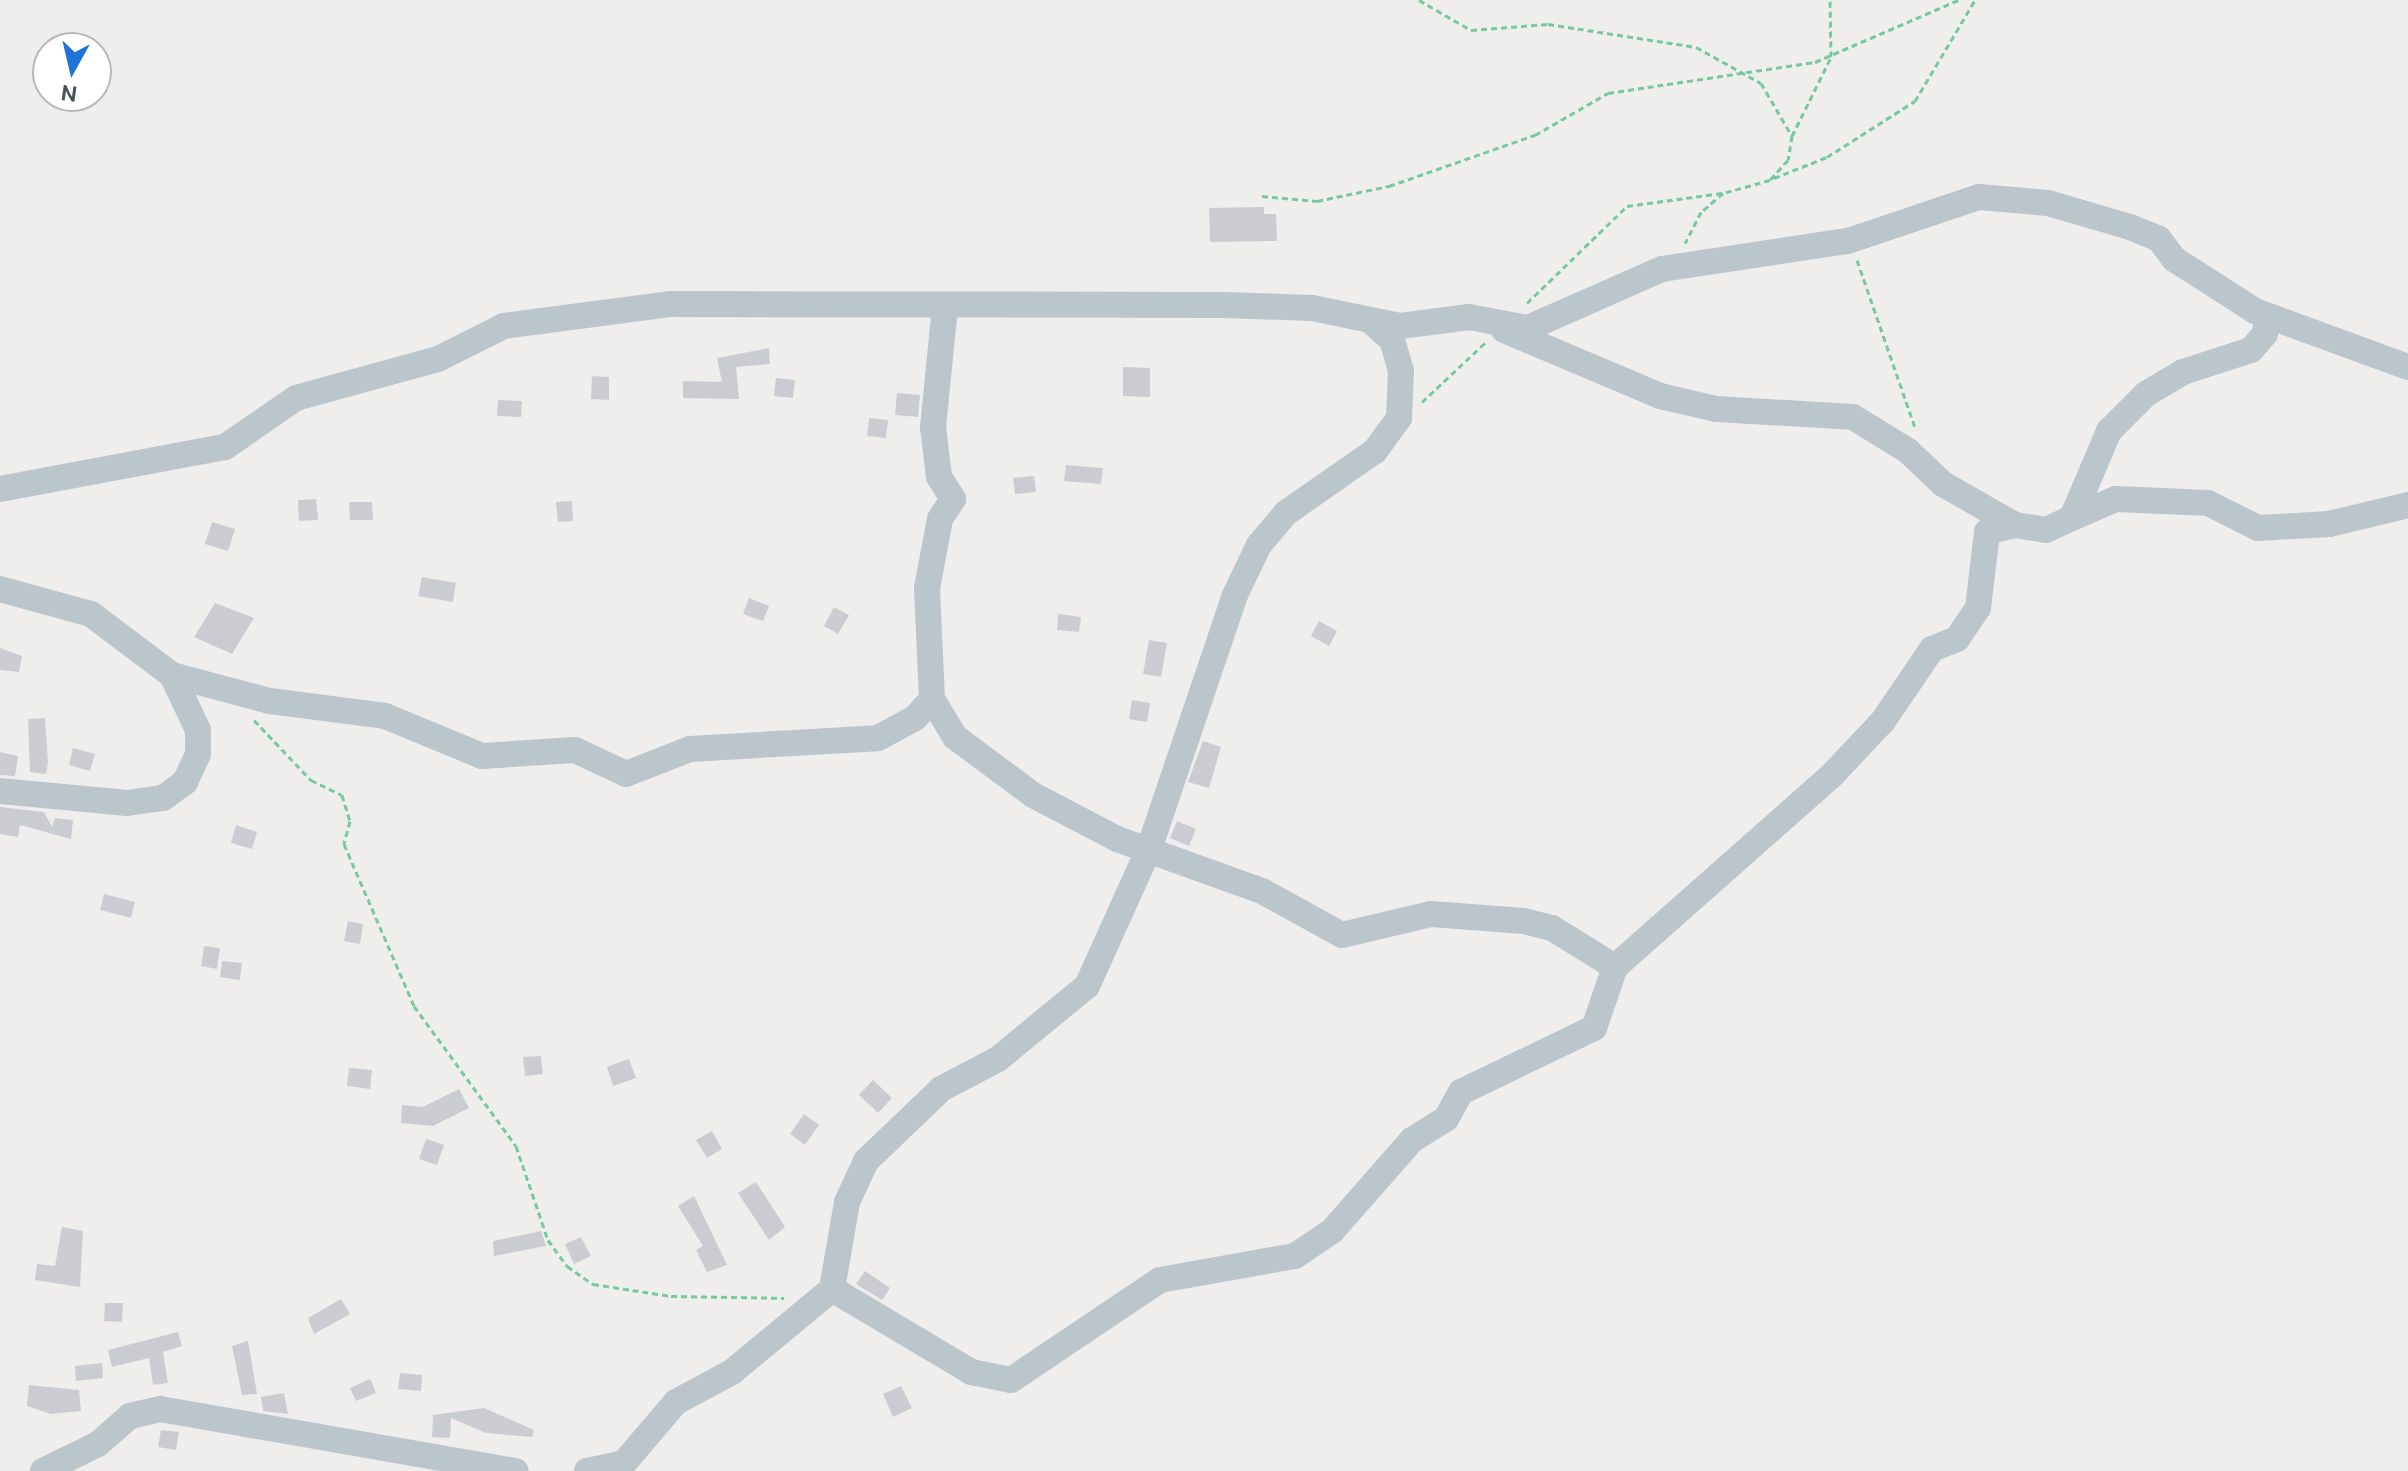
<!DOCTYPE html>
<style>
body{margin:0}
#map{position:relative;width:2408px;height:1471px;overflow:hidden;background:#f0eded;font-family:Ubuntu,sans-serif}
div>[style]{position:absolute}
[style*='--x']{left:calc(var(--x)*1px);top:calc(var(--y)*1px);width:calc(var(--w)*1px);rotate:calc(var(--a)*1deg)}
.building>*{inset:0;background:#caccd2}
.path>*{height:3px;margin-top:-1.5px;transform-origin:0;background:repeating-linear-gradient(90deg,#75c99e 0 6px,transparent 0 10px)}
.minor>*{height:26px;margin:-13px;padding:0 13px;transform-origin:13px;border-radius:13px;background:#bbc5cc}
span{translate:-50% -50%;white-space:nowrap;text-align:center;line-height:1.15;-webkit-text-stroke:6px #fff;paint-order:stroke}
.north{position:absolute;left:32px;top:32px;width:80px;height:80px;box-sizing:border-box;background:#fff;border:2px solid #b5b9bd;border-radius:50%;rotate:188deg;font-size:22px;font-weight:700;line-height:32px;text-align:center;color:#465159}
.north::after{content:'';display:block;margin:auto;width:28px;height:36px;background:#1f74d7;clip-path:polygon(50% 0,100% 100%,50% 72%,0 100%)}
</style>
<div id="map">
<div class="building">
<div style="clip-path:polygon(1264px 207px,1264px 214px,1276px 214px,1277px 241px,1210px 242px,1209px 208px)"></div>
<div style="clip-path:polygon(769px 348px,770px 364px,736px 367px,739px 399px,683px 398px,683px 381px,722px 382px,717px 358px)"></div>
<div style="clip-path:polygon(1123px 367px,1150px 368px,1150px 397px,1123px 396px)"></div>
<div style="clip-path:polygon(592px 376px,609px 377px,609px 400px,591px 399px)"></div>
<div style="clip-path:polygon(776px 378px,795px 380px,793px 398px,774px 396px)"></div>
<div style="clip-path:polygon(897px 393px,920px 395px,918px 417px,895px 415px)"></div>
<div style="clip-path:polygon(498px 400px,522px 401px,521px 417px,497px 416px)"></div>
<div style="clip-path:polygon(869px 418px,888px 420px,886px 438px,867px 436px)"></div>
<div style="clip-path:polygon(1066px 465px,1103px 468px,1101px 484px,1064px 481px)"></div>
<div style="clip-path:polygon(1034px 476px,1036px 492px,1015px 494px,1013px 478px)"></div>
<div style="clip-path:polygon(316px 499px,318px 520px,299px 521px,298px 500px)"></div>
<div style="clip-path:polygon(572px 501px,573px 521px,558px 522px,556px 502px)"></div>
<div style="clip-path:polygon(349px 502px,372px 502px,373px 520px,350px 520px)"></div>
<div style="clip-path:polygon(212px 522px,235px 529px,228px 551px,205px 544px)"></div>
<div style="clip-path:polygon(422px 577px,456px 583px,453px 602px,418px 596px)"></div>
<div style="clip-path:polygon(749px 598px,769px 606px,763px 621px,743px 614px)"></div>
<div style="clip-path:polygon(215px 603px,254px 618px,232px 654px,194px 637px)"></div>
<div style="clip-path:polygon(834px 607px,849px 615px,838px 634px,824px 626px)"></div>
<div style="clip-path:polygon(1058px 614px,1081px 617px,1079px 632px,1057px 630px)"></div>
<div style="clip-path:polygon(1319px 621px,1337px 631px,1329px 646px,1311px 636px)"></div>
<div style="clip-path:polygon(1149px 640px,1167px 643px,1161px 677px,1143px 674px)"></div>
<div style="clip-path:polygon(0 648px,22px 656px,19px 672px,0 670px)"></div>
<div style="clip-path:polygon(1132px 700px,1150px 703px,1147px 722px,1129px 719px)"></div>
<div style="clip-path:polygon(45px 718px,48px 762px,46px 774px,30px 772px,28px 719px)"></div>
<div style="clip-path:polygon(1203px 741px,1221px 747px,1209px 788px,1188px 782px)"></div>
<div style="clip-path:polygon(73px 748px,95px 754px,90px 771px,69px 765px)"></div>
<div style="clip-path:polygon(0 752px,18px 756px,15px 776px,0 775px)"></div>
<div style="clip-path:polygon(0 807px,44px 812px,52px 827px,55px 818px,73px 820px,71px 839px,20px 825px,18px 837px,0 834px)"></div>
<div style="clip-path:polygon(1177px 821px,1196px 829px,1189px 846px,1170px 838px)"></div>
<div style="clip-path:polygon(236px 825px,257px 832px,252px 849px,231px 843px)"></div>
<div style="clip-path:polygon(104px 894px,135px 902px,131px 918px,100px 910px)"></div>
<div style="clip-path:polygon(348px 921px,363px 924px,360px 944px,344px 941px)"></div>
<div style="clip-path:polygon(204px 946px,220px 948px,217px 969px,201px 966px)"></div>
<div style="clip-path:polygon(222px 961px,242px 963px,240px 980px,220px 977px)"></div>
<div style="clip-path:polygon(541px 1056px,543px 1074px,525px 1076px,523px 1057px)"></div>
<div style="clip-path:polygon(629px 1059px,636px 1078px,613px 1086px,607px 1067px)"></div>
<div style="clip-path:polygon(349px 1068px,372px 1070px,370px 1089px,347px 1086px)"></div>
<div style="clip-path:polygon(873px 1080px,892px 1098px,878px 1113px,859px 1095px)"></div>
<div style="clip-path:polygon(459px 1089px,469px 1108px,433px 1126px,401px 1123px,402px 1105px,423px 1107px)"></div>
<div style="clip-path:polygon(804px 1114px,819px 1125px,805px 1145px,790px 1134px)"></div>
<div style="clip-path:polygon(712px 1131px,722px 1149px,707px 1158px,696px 1140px)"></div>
<div style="clip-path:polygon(426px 1139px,444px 1145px,437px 1165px,419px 1159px)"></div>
<div style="clip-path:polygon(756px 1182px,785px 1227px,769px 1240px,738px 1193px)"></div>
<div style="clip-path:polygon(694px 1196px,727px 1265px,707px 1272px,696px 1250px,703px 1246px,678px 1206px)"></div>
<div style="clip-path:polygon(62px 1227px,83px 1231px,80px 1287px,35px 1280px,37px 1264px,55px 1266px)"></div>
<div style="clip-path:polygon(541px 1231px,546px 1246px,494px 1256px,493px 1241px)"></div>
<div style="clip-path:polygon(581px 1237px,591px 1256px,574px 1264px,565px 1244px)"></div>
<div style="clip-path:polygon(865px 1271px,890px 1288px,882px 1300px,856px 1284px)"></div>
<div style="clip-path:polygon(341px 1299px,350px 1314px,314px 1334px,308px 1318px)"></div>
<div style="clip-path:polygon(105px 1303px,123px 1303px,122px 1322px,104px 1321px)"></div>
<div style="clip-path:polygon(178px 1332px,182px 1346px,163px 1352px,168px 1383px,153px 1385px,149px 1358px,112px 1367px,108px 1350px)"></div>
<div style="clip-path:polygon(248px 1341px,257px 1394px,242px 1395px,232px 1346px)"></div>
<div style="clip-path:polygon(102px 1363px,103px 1378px,76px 1381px,75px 1366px)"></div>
<div style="clip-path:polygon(400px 1373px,422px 1375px,421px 1391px,398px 1389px)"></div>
<div style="clip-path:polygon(370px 1379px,376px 1393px,356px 1401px,350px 1388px)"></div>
<div style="clip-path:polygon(29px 1385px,79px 1390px,81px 1411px,51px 1414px,27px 1406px)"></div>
<div style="clip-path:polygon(901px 1386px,912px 1408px,893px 1417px,883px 1394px)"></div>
<div style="clip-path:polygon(284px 1393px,288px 1414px,263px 1411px,261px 1397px)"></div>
<div style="clip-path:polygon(484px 1408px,534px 1430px,532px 1437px,486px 1433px,451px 1418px,450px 1438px,432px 1437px,433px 1415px)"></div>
<div style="clip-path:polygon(161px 1430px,179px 1432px,176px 1450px,158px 1447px)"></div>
</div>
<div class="path">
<div style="--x:1419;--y:0;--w:60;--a:30"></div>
<div style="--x:1471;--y:30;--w:77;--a:-4.5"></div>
<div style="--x:1548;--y:24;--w:150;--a:8.8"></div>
<div style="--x:1696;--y:47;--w:74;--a:29"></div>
<div style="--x:1761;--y:83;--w:61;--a:59.7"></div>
<div style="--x:1792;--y:136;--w:24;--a:99"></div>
<div style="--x:1788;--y:160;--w:27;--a:132"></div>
<div style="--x:1770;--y:180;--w:49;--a:164.5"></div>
<div style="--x:1723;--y:193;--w:29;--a:139"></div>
<div style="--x:1701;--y:212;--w:35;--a:117"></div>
<div style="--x:1792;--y:136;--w:88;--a:-63.7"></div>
<div style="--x:1831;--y:57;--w:57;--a:-91"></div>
<div style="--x:1774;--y:178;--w:57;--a:-21.6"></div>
<div style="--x:1827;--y:157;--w:104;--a:-32.5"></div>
<div style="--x:1915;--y:101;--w:117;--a:-59.3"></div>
<div style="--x:1262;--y:196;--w:55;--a:5.2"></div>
<div style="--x:1317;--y:201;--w:74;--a:-11.8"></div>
<div style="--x:1389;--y:186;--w:155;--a:-19.3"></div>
<div style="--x:1535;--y:135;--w:84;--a:-29.9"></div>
<div style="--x:1608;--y:93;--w:209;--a:-8.5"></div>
<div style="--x:1815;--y:62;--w:156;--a:-23.4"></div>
<div style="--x:1857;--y:260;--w:180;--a:70.9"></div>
<div style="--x:1527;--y:303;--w:139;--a:-44.1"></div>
<div style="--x:1627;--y:206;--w:96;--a:-7.8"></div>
<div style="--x:1422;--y:402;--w:88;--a:-43.2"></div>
<div style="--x:254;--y:720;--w:83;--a:46.5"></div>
<div style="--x:311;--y:780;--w:34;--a:26"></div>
<div style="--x:342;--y:795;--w:27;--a:73"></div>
<div style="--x:350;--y:821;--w:24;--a:105"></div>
<div style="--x:344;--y:844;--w:176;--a:66.6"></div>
<div style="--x:414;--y:1006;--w:173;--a:53.9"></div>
<div style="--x:516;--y:1146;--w:99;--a:71.2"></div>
<div style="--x:548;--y:1240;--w:32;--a:54"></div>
<div style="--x:567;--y:1266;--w:32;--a:35"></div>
<div style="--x:593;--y:1284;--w:79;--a:8.7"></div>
<div style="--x:671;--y:1296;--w:113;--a:1"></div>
</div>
<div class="minor">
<div style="--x:1504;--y:330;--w:169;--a:22.9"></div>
<div style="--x:1660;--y:396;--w:57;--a:13.1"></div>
<div style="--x:1716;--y:409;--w:137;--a:3.3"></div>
<div style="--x:1853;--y:417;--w:65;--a:31.7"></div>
<div style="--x:1908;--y:451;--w:48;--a:43.3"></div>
<div style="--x:1943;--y:484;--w:83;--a:29.7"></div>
<div style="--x:0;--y:489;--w:229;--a:-10.6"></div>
<div style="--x:225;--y:447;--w:86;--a:-34.6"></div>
<div style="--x:296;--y:398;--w:147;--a:-15.4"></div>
<div style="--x:438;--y:359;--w:74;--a:-26.6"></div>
<div style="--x:504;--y:326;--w:167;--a:-7.5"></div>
<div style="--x:670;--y:304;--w:553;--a:0.1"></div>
<div style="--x:1223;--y:305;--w:89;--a:1.9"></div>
<div style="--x:1312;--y:308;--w:90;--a:11.6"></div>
<div style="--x:1400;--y:326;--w:70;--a:-7.4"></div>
<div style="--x:1469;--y:317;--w:60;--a:10.6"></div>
<div style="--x:1528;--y:328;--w:146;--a:-23.8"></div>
<div style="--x:1662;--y:269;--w:188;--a:-8.6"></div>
<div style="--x:1848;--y:241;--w:138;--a:-18.6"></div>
<div style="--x:1979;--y:197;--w:69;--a:5"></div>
<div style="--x:2048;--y:203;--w:85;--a:16.3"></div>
<div style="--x:2130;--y:227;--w:31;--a:22"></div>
<div style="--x:2159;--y:239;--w:25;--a:53"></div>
<div style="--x:2174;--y:259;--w:96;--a:32.7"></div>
<div style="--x:2255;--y:311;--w:163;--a:20.1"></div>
<div style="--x:2072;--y:518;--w:48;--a:-23.4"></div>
<div style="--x:2116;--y:499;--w:92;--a:2.5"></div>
<div style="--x:2208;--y:503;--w:56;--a:26.6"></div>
<div style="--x:2258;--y:528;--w:71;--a:-3.2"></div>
<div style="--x:2329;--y:524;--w:81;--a:-13.5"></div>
<div style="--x:0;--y:589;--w:94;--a:15.4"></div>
<div style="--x:91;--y:614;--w:101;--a:37"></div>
<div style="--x:172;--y:675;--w:101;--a:14.9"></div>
<div style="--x:270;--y:701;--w:116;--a:7.4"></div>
<div style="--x:385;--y:716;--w:105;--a:22.4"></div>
<div style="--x:482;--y:756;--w:93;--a:-3.7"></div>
<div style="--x:575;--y:750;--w:56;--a:25.2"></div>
<div style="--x:626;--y:774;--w:69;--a:-21.3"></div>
<div style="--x:690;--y:749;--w:188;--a:-3.3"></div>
<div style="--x:878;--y:738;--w:42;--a:-28.4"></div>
<div style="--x:915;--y:718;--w:25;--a:-48"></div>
<div style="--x:932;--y:699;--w:44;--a:58.8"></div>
<div style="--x:955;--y:737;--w:97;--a:36.6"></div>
<div style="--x:1033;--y:795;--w:95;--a:27.6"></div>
<div style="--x:1117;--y:839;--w:154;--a:19.7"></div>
<div style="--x:1262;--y:891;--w:91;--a:28.8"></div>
<div style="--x:1342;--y:935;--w:91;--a:-13.3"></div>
<div style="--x:1431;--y:914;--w:93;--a:4.3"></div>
<div style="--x:1524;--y:921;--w:29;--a:14"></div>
<div style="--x:1552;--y:928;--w:74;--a:31.8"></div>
<div style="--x:932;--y:699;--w:111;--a:-92.6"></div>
<div style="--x:927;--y:588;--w:70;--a:-79.3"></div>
<div style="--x:940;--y:519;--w:24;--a:-57"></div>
<div style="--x:953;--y:499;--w:26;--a:-122"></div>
<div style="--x:939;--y:477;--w:50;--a:-96.8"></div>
<div style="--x:933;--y:427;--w:122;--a:-84.3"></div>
<div style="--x:0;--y:791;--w:128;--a:5.4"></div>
<div style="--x:127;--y:803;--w:36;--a:-8"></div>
<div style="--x:163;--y:798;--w:27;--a:-36"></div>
<div style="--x:185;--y:782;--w:31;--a:-65"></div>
<div style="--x:198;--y:754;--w:24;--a:-90"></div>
<div style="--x:198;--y:730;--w:61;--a:-115.3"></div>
<div style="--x:832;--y:1289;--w:162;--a:30.8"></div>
<div style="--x:971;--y:1372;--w:41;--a:11.3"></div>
<div style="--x:1011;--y:1380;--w:179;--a:-33.9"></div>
<div style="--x:1160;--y:1280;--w:137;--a:-10.1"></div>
<div style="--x:1295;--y:1256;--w:45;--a:-34"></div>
<div style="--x:1332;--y:1231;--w:121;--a:-48.7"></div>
<div style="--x:1412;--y:1140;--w:40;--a:-32"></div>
<div style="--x:1446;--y:1119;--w:31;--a:-61"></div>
<div style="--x:1461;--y:1092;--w:148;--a:-25.7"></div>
<div style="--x:1594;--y:1028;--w:65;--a:-71"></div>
<div style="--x:1615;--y:967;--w:291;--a:-41.5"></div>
<div style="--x:1833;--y:774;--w:73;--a:-46.7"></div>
<div style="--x:1883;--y:721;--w:87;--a:-55.8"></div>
<div style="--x:1932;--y:649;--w:27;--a:-22"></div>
<div style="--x:1957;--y:639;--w:37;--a:-56"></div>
<div style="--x:1978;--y:608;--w:77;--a:-83.2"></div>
<div style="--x:1987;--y:532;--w:29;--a:-14"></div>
<div style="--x:2015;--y:525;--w:31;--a:9"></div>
<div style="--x:2046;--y:530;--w:29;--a:-25"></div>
<div style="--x:2072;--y:518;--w:95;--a:-67"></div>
<div style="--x:2109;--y:431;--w:52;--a:-45"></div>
<div style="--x:2146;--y:394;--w:43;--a:-30.7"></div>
<div style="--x:2183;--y:372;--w:71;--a:-17.9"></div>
<div style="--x:2251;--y:350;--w:21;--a:-49"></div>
<div style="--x:2265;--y:334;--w:18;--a:-84"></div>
<div style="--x:832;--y:1289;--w:88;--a:-80.2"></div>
<div style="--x:847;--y:1202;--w:45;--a:-65.1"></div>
<div style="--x:866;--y:1161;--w:104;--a:-43.8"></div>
<div style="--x:941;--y:1089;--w:64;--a:-27.8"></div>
<div style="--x:998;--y:1059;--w:115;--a:-39.4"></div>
<div style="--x:1087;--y:986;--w:150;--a:-65.7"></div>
<div style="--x:1149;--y:849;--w:268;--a:-71.3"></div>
<div style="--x:1235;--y:595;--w:55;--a:-64.4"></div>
<div style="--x:1259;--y:545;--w:42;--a:-49.8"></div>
<div style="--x:1286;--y:513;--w:108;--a:-34.9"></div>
<div style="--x:1375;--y:451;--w:41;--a:-54"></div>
<div style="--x:1399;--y:418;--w:47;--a:-87.6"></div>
<div style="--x:1401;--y:371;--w:32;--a:-106"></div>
<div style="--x:1392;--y:340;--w:25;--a:-138"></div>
<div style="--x:43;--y:1471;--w:61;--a:-26.1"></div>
<div style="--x:98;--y:1444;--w:43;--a:-41.2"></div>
<div style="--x:130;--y:1416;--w:31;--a:-13"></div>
<div style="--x:160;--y:1409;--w:361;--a:9.9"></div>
<div style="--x:587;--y:1471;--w:38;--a:-12"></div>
<div style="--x:624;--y:1463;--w:80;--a:-49.6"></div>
<div style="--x:676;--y:1402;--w:64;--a:-28.2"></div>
<div style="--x:732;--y:1372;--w:130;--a:-39.7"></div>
</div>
<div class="north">N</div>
</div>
